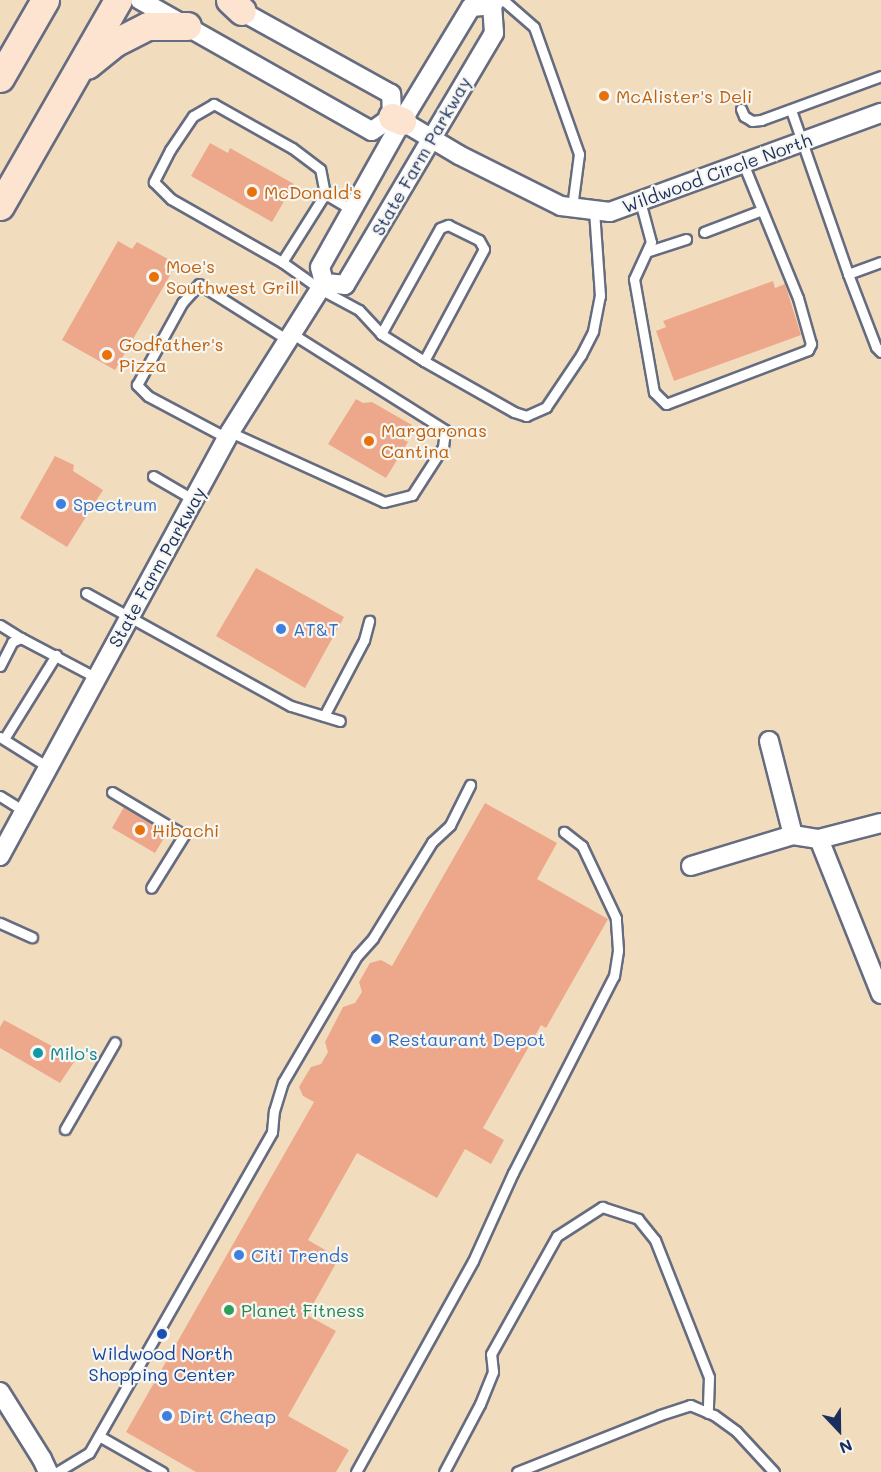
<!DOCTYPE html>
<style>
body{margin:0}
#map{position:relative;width:881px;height:1472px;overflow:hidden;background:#f2dcbe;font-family:Mali,sans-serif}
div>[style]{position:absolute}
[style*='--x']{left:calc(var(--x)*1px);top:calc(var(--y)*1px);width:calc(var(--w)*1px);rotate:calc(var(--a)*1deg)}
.building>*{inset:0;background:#eda88b}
.roads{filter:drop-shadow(2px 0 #666c80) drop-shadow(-2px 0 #666c80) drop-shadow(0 2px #666c80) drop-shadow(0 -2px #666c80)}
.lane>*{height:9px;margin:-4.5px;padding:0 4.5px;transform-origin:4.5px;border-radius:4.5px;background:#fff}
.street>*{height:18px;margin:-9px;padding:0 9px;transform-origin:9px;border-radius:9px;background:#fff}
.secondary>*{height:27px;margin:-13.5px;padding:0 13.5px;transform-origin:13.5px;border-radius:13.5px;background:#fde4d0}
.dots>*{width:16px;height:16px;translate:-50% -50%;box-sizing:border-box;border:3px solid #f6f6f2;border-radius:50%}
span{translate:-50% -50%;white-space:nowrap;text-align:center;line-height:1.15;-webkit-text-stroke:4.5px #f6f6f2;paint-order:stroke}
.food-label{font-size:18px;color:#c56008}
.left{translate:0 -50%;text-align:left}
.street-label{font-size:18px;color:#1b2f5e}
.shop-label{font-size:18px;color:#366cbe}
.culture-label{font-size:18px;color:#0d838f}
.leisure-label{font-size:18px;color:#27864d}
.transit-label{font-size:18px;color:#164399}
.north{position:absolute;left:809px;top:1400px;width:60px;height:60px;-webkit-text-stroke:4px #f6f6f2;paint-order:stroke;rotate:158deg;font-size:16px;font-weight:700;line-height:24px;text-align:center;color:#1b2f5e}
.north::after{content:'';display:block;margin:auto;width:21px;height:27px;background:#1b2f5e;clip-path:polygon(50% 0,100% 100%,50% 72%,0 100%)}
</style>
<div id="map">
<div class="building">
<div style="clip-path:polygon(210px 143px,228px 153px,230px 148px,294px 184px,272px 222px,191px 176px)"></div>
<div style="clip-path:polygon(118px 241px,132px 249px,137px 242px,168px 259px,164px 267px,172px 272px,115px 370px,62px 340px)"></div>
<div style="clip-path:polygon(773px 281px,775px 288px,785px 284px,801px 335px,674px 381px,656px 331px,666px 327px,663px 321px)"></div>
<div style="clip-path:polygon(356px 399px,363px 403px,372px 402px,412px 425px,404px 440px,408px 442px,386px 478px,328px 444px)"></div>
<div style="clip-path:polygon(55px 456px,74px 465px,73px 471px,103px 490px,67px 547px,20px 518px)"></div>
<div style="clip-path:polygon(256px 568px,344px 617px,305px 688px,216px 636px)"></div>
<div style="clip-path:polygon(485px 803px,557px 843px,537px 879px,608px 919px,546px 1028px,541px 1025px,483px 1128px,504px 1140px,491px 1164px,465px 1149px,437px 1198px,357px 1153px,308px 1240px,339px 1258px,307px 1315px,336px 1331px,288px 1416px,349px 1450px,336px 1472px,196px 1472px,126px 1432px,314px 1102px,303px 1096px,299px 1087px,311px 1067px,321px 1064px,328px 1052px,325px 1042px,343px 1007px,355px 1003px,362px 992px,359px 982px,370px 963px,381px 960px,392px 966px)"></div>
<div style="clip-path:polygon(124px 807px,167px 833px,155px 853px,112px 828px)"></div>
<div style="clip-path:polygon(4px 1020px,76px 1059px,60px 1083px,0 1048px,0 1027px)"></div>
</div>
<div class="roads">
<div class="lane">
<div style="--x:503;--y:0;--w:41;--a:41.1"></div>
<div style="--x:534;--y:27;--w:135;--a:70.5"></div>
<div style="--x:579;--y:154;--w:53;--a:97.5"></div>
<div style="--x:741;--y:109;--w:8;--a:67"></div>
<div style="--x:744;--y:116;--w:9;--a:32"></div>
<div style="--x:752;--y:121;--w:9;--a:-6"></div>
<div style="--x:761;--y:120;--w:128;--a:-20.1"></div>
<div style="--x:791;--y:110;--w:174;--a:70.8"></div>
<div style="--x:848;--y:274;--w:78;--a:69"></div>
<div style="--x:876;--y:347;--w:7;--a:45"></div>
<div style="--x:640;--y:201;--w:42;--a:75"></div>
<div style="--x:651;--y:242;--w:41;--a:114.7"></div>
<div style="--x:634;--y:279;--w:115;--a:80"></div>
<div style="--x:654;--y:392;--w:17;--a:45"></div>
<div style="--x:666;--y:404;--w:152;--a:-20.8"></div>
<div style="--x:808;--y:350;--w:7;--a:-63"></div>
<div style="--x:811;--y:344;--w:48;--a:-105.8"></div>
<div style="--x:798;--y:298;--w:146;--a:-112.2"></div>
<div style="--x:352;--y:210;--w:31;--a:-149"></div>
<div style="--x:325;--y:194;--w:25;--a:-101"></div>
<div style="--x:320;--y:169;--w:35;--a:-143"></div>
<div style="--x:292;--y:148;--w:90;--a:-150.6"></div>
<div style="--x:214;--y:104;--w:24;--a:150"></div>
<div style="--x:193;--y:116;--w:41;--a:124.1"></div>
<div style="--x:170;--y:150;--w:36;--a:117"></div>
<div style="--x:154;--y:182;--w:24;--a:45"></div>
<div style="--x:171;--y:199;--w:128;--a:29.6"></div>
<div style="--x:282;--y:262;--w:47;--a:35.4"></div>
<div style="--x:320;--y:289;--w:44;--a:28.3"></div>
<div style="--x:359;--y:310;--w:33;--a:47"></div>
<div style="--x:381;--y:334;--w:51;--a:32.1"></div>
<div style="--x:424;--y:361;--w:103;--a:29.5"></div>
<div style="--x:514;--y:412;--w:13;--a:18"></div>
<div style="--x:526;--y:416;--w:22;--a:-24"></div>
<div style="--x:546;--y:407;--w:63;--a:-56.1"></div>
<div style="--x:581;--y:355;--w:27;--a:-63"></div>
<div style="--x:593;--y:331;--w:36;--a:-79"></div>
<div style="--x:600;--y:296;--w:86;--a:-94"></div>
<div style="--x:704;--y:232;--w:62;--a:-20.8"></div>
<div style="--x:649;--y:251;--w:39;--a:-18"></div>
<div style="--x:282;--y:262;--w:80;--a:-57.7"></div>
<div style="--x:848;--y:274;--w:35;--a:-20"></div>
<div style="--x:381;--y:334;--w:121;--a:-60.9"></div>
<div style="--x:440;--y:228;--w:9;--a:-21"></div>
<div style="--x:448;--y:225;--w:34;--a:26"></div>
<div style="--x:479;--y:240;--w:10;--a:61"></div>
<div style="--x:484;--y:249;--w:127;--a:118.2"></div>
<div style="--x:230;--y:432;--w:169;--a:24.4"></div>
<div style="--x:384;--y:502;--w:29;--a:-14"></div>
<div style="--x:412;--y:495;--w:57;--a:-57.1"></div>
<div style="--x:443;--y:447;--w:17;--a:-83"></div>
<div style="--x:445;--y:430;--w:182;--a:-147.8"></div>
<div style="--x:227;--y:438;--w:89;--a:-152"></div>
<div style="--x:148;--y:396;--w:16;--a:-135"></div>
<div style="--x:137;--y:385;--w:94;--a:-61.2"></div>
<div style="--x:182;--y:303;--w:25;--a:-48"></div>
<div style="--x:199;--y:284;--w:105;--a:32.2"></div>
<div style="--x:153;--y:476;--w:48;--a:30.3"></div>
<div style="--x:86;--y:593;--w:234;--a:28.9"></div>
<div style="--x:291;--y:706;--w:51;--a:17"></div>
<div style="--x:0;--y:625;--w:25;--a:32"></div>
<div style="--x:0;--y:666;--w:27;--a:-63"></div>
<div style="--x:12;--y:642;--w:10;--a:-24"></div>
<div style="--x:21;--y:638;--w:86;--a:27.8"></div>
<div style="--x:324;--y:716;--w:86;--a:-62.2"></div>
<div style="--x:364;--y:640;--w:20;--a:-75"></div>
<div style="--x:0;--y:737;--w:57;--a:32"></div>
<div style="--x:4;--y:739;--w:99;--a:-58.2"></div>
<div style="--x:112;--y:792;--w:84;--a:30.8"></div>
<div style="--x:184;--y:835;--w:62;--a:121.9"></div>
<div style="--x:0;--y:796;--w:28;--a:32"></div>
<div style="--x:0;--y:923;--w:35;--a:24"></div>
<div style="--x:65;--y:1129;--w:100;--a:-60.1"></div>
<div style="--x:99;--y:1436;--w:73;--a:29.7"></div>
<div style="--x:57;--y:1472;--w:37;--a:-31"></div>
<div style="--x:89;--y:1453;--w:369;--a:-60.3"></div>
<div style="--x:272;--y:1132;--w:21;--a:-85"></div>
<div style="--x:274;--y:1111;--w:30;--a:-73"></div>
<div style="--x:283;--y:1082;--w:146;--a:-59.6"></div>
<div style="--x:357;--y:956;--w:24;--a:-48"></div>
<div style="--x:373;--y:938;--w:113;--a:-58.4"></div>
<div style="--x:432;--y:842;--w:25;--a:-43"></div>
<div style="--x:450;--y:825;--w:45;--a:-63.4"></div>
<div style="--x:356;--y:1472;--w:241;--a:-61"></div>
<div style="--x:473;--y:1261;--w:97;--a:-65.6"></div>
<div style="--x:513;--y:1173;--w:221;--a:-62.9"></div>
<div style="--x:614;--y:976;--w:26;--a:-81"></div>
<div style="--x:618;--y:950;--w:32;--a:-94"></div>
<div style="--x:616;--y:918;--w:80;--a:-115.3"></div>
<div style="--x:582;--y:846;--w:23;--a:-142"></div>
<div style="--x:444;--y:1472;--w:77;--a:-62.1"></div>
<div style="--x:480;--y:1404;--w:35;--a:-68"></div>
<div style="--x:493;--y:1372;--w:18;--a:-96"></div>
<div style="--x:491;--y:1354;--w:135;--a:-60.8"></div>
<div style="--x:557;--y:1236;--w:54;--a:-32.8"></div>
<div style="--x:602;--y:1207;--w:38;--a:18"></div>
<div style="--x:638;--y:1219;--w:27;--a:51"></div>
<div style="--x:655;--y:1240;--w:147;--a:68.5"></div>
<div style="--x:709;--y:1377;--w:36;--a:92"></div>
<div style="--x:517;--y:1472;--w:154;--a:-21.7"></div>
<div style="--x:660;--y:1415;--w:32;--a:-18"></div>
<div style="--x:690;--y:1405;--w:26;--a:23"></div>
<div style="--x:714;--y:1415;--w:27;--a:36"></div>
<div style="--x:736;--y:1431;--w:56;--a:47.2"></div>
</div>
<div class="street">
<div style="--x:140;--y:0;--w:266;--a:29.5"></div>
<div style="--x:372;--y:131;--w:24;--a:-35"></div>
<div style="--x:392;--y:117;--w:23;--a:-92"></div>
<div style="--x:391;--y:94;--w:182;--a:-151"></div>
<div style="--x:402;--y:121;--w:66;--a:30.8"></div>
<div style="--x:459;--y:155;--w:114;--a:26.6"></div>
<div style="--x:561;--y:206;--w:49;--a:7"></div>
<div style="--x:610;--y:212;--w:289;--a:-20.1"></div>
<div style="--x:324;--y:283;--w:21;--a:5"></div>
<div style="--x:345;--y:285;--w:293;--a:-59.4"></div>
<div style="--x:494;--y:33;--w:28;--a:-94"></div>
<div style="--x:492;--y:5;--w:6;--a:-51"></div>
<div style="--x:769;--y:741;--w:97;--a:75.7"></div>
<div style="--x:819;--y:839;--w:167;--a:68.2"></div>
<div style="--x:0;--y:856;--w:482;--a:-61.5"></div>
<div style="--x:230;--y:432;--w:176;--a:-57.8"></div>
<div style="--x:324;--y:283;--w:16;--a:-104"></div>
<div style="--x:320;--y:267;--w:167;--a:-60.7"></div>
<div style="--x:402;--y:121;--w:133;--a:-58.8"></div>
<div style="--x:471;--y:7;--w:21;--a:-5"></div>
<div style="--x:691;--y:866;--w:107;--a:-16.9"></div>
<div style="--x:793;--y:835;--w:26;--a:9"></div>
<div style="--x:819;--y:839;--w:64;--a:-14.5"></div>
<div style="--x:0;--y:1392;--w:79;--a:57.9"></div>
<div style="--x:42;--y:1459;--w:14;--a:65"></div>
</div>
<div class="secondary">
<div style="--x:230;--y:0;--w:16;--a:43"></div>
<div style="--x:87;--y:65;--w:35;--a:-39"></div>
<div style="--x:114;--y:43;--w:38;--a:-27"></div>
<div style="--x:148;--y:26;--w:39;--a:0"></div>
<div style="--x:0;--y:78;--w:90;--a:-60"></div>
<div style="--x:392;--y:117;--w:11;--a:22"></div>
<div style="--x:0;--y:206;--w:237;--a:-60.2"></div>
</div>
</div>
<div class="dots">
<div style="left:604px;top:96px;background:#e8710a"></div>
<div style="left:252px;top:192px;background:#e8710a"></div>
<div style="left:154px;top:277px;background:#e8710a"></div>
<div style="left:107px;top:355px;background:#e8710a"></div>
<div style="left:369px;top:441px;background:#e8710a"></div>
<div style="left:61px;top:504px;background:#3f7fe0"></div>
<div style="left:281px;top:629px;background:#3f7fe0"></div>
<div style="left:140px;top:830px;background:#e8710a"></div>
<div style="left:376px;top:1039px;background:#3f7fe0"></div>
<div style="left:38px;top:1053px;background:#0f9aa8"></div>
<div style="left:239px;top:1255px;background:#3f7fe0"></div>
<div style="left:229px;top:1310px;background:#2e9e5b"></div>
<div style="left:162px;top:1334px;background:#1a4fb4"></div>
<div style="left:167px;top:1416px;background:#3f7fe0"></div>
</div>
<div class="food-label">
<span class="left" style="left:616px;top:96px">McAlister's Deli</span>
<span class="left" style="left:264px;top:192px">McDonald's</span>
<span class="left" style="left:166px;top:277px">Moe's<br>Southwest Grill</span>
<span class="left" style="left:119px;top:355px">Godfather's<br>Pizza</span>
<span class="left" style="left:381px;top:441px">Margaronas<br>Cantina</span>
<span class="left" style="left:152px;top:830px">Hibachi</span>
</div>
<div class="street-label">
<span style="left:421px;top:156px;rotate:-60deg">State Farm Parkway</span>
<span style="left:717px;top:173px;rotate:-20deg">Wildwood Circle North</span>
<span style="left:157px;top:567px;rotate:-61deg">State Farm Parkway</span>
</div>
<div class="shop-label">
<span class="left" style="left:73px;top:504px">Spectrum</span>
<span class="left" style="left:293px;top:629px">AT&amp;T</span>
<span class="left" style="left:388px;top:1039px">Restaurant Depot</span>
<span class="left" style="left:251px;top:1255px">Citi Trends</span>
<span class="left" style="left:179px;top:1416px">Dirt Cheap</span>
</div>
<div class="culture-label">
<span class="left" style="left:50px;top:1053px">Milo's</span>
</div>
<div class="leisure-label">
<span class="left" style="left:241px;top:1310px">Planet Fitness</span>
</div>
<div class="transit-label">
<span style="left:162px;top:1364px">Wildwood North<br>Shopping Center</span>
</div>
<div class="north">N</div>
</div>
